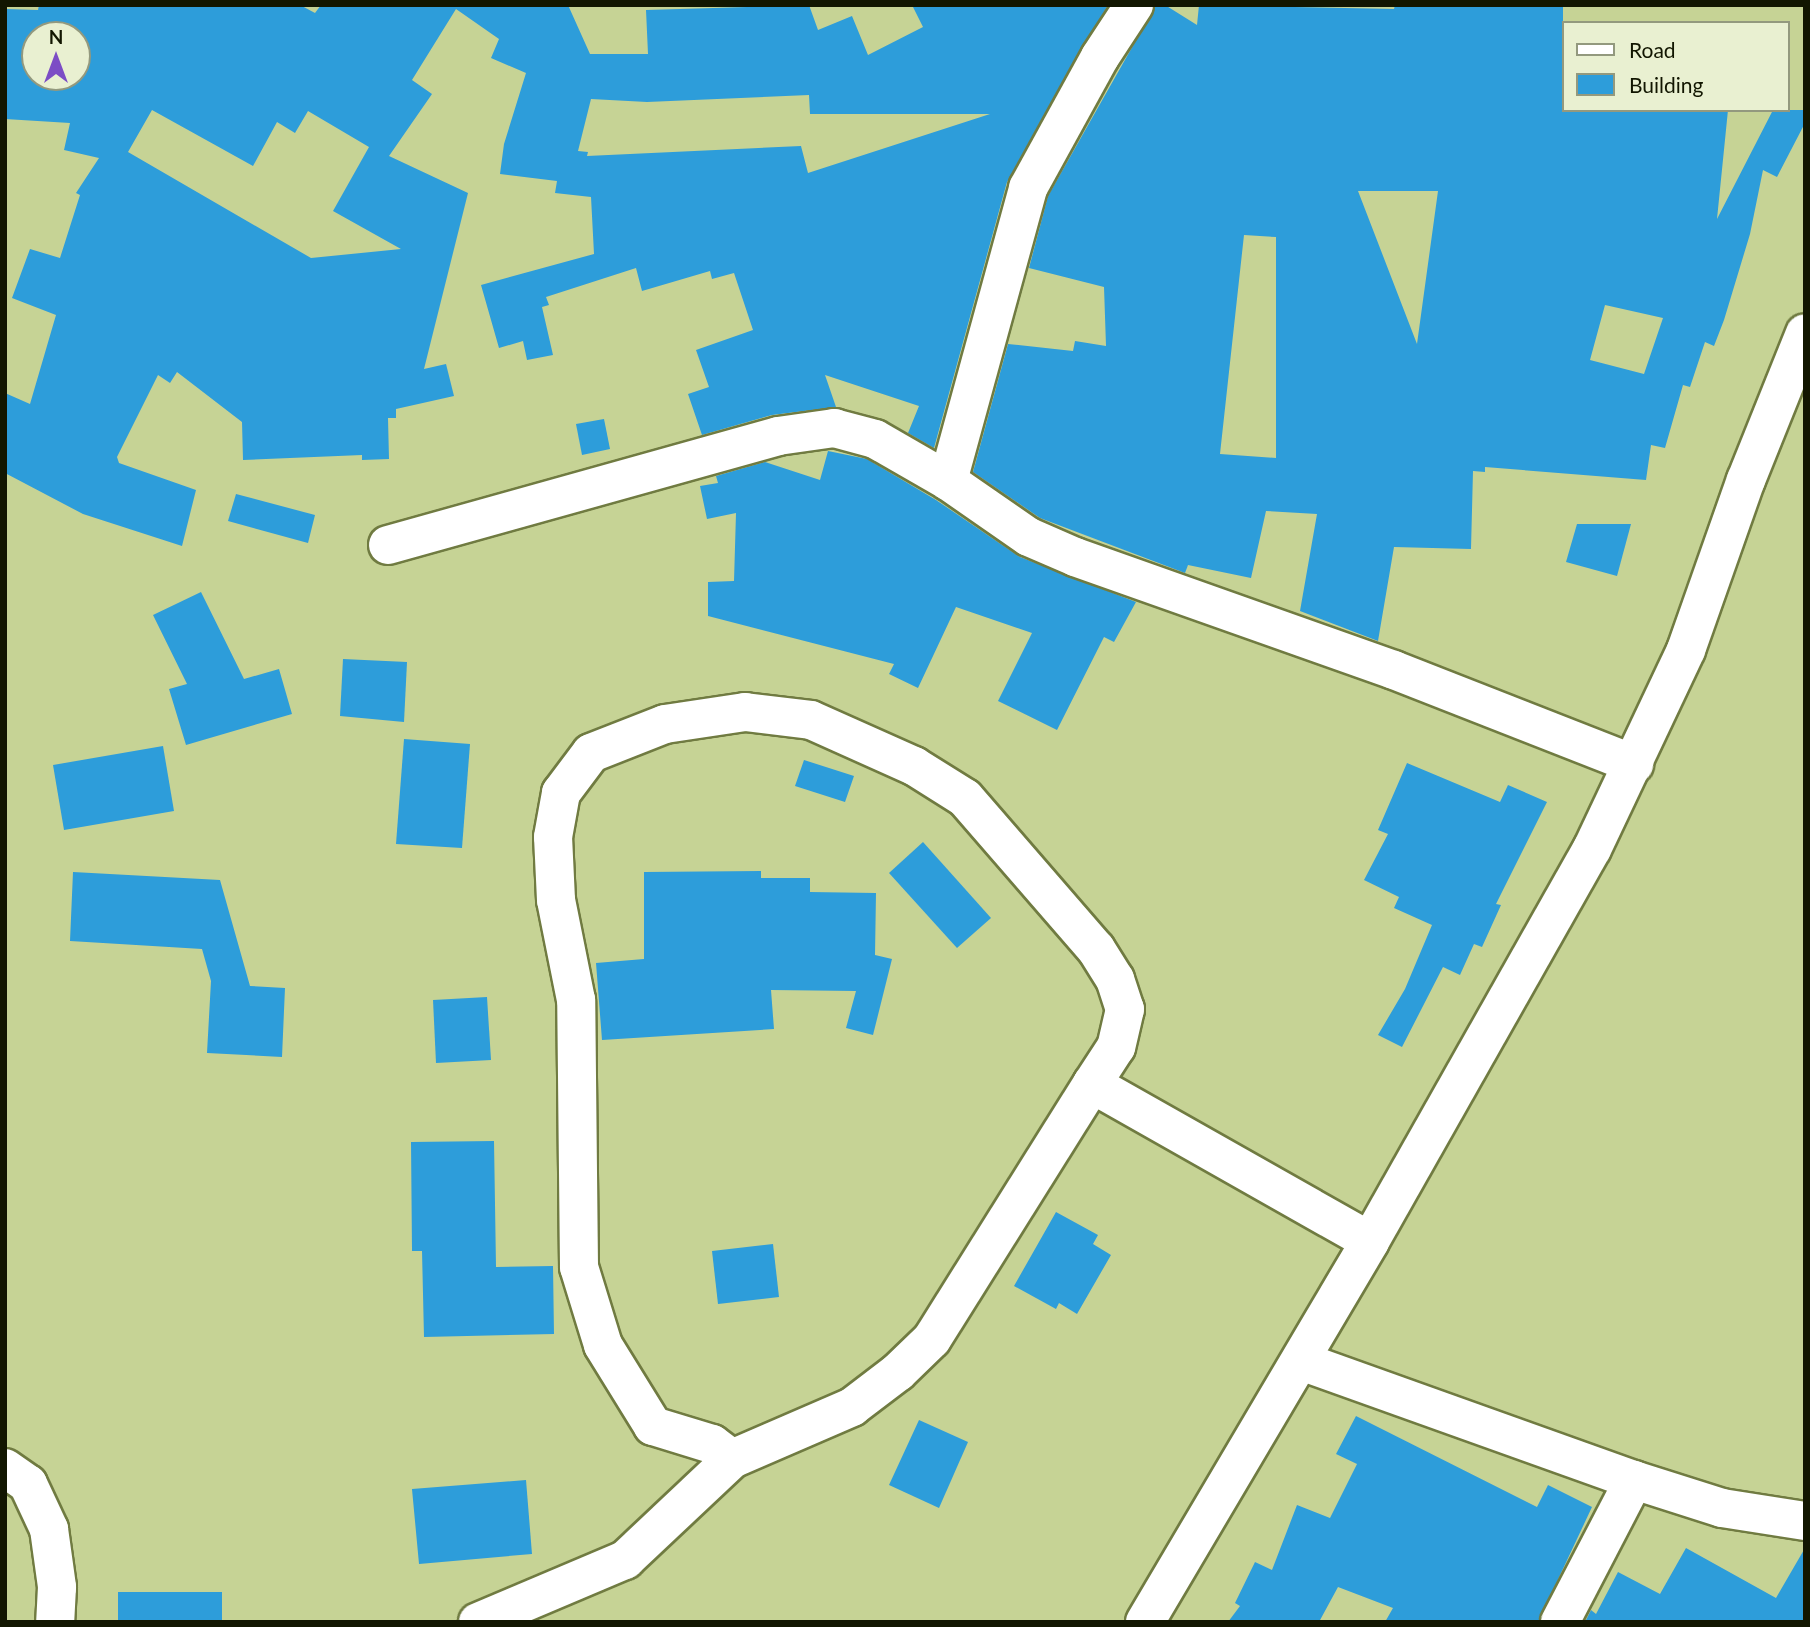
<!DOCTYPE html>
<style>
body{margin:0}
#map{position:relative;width:1810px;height:1627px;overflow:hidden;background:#c6d395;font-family:Lato,sans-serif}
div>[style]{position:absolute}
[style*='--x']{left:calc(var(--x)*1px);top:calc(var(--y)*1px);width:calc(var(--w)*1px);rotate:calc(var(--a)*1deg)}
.building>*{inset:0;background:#2d9dda}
.roads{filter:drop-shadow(2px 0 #707b41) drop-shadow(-2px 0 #707b41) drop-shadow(0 2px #707b41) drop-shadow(0 -2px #707b41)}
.street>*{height:38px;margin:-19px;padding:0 19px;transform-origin:19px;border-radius:19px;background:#fff}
.secondary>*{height:38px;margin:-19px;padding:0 19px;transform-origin:19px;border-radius:19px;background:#fff}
span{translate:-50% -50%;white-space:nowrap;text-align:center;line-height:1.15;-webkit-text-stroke:5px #e9f0d1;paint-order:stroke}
.frame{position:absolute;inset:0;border:7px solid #121601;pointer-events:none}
.legend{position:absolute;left:1562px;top:21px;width:228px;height:91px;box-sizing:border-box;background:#e9f0d1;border:2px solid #93997e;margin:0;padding:9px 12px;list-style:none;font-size:21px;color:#121601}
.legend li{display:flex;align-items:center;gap:14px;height:35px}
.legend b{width:35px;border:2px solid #93997e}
.north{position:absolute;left:21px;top:21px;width:70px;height:70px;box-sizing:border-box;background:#e9f0d1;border:2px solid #93997e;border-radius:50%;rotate:0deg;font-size:19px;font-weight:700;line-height:28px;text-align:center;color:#121601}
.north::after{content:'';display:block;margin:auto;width:24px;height:32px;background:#7c4dc5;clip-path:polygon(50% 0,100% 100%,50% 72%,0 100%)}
</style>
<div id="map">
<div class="building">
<div style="clip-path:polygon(evenodd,39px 5px,300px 5px,315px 13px,321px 5px,568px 5px,590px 54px,648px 54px,646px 10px,809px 5px,818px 30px,852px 16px,868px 55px,923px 27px,912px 5px,1108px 5px,1007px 182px,934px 448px,908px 433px,919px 406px,825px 375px,836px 407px,772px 415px,702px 435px,688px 394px,709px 387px,696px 350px,753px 330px,734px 273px,712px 279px,710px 271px,642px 291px,636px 268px,546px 297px,549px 305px,542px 307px,553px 355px,527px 360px,523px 341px,499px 348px,481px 285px,594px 254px,591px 197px,555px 193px,557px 181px,500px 174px,504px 144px,526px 73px,491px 58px,499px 39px,456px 9px,412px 80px,432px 94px,389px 156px,468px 193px,424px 369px,446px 364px,454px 396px,396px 409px,396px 418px,388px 418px,389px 459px,362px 460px,362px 455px,243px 460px,242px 422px,177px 372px,170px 383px,158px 375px,117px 457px,119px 463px,196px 490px,182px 546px,83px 514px,5px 473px,5px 393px,30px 404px,56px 315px,12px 298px,30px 249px,60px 258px,80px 195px,76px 193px,99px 158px,64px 150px,70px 123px,5px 119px,5px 9px,38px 10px,39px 5px,35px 35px,77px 35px,77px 77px,35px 77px,35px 35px,39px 5px,809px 95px,810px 114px,990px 114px,808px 173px,801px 146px,587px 156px,588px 152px,578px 151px,591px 99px,647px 102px,809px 95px,39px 5px,152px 110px,253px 166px,277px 122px,295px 133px,308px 111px,369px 147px,333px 211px,401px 249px,311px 258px,128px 152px,152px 110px)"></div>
<div style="clip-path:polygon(evenodd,1156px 5px,1165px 5px,1197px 25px,1199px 5px,1394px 9px,1395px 5px,1563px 5px,1563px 110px,1728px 110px,1717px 219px,1773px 110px,1805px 110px,1805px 123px,1777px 177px,1763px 170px,1750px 234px,1724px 320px,1714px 346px,1705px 342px,1690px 387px,1683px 385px,1665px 448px,1651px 445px,1646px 480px,1485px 467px,1485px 472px,1473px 471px,1471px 549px,1394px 547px,1378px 641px,1300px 611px,1317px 514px,1266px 511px,1251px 578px,1188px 565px,1185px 573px,1040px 518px,973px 472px,1008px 344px,1073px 351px,1075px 341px,1106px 346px,1104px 287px,1029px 268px,1048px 196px,1156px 5px,1358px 191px,1438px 191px,1417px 344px,1358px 191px,1156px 5px,1244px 235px,1276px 237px,1276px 458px,1220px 454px,1244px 235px,1156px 5px,1605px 305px,1663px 318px,1644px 374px,1590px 360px,1605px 305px)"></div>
<div style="clip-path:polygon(604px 419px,610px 449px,582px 455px,576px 424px)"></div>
<div style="clip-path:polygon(828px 451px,867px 459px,936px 500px,1020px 557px,1136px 602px,1114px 642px,1104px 637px,1057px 730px,998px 701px,1032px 633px,956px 607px,918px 688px,889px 674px,894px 664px,708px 616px,708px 582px,734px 581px,736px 513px,707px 519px,700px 486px,718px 483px,716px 476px,765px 462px,820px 480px)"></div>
<div style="clip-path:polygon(236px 494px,315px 515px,308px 543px,228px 521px)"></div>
<div style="clip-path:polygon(1577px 524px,1631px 524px,1617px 576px,1566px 562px)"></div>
<div style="clip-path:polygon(201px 592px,244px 679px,279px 669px,292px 714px,186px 745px,169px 689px,187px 684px,153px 615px)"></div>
<div style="clip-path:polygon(343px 659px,407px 662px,404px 722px,340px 716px)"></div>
<div style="clip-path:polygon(404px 739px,470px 744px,462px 848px,396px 844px)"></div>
<div style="clip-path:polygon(163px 746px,174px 811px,64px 830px,53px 765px)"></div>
<div style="clip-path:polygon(804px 760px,854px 776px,845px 802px,795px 786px)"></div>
<div style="clip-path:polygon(1407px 763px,1500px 802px,1508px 785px,1547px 802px,1496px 904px,1501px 905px,1482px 947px,1474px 944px,1460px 975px,1443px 967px,1402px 1047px,1378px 1035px,1405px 989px,1432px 925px,1394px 908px,1399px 897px,1364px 880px,1388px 834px,1378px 830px)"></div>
<div style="clip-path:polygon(923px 842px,991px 918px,957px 948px,889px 873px)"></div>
<div style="clip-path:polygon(761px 871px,761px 878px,810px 878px,810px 892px,876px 893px,875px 955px,892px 959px,873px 1035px,846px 1028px,856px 991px,771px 990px,774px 1029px,602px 1040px,596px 963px,644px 959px,644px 872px)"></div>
<div style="clip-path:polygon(73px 872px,220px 880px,250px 986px,285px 988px,282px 1057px,207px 1053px,211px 981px,202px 949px,70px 941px)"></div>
<div style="clip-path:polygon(487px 997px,491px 1060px,436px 1063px,433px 1000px)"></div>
<div style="clip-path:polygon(494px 1141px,496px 1267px,553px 1266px,554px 1334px,424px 1337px,422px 1251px,412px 1251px,411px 1142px)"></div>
<div style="clip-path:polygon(1056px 1212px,1098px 1235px,1093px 1244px,1111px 1255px,1077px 1314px,1059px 1303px,1056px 1309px,1014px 1286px)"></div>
<div style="clip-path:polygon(773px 1244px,779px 1297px,718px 1304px,712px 1251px)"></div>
<div style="clip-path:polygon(1356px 1416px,1537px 1507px,1548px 1485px,1592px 1507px,1538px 1622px,1385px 1622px,1393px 1608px,1338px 1587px,1319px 1622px,1228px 1622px,1240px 1606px,1235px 1603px,1255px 1562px,1272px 1570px,1297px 1505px,1330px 1518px,1357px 1464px,1336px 1454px)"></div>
<div style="clip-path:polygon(919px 1420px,968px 1442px,939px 1508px,889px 1485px)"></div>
<div style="clip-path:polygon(526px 1480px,532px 1554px,419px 1564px,412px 1489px)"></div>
<div style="clip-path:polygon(1686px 1548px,1776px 1598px,1805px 1548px,1805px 1622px,1585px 1622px,1591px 1610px,1596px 1614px,1618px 1572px,1660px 1594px)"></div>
<div style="clip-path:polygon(118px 1592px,222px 1592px,222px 1622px,118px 1622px)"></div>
</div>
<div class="roads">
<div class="street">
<div style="--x:948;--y:481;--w:304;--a:-74.7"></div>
<div style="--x:1028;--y:188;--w:149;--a:-61.2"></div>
<div style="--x:1100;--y:57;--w:62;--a:-56.8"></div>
<div style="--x:388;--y:545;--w:405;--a:-15.6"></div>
<div style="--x:778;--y:436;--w:57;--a:-8.1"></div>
<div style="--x:834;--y:428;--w:42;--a:15"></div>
<div style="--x:875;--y:439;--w:84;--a:29.9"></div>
<div style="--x:948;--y:481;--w:98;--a:34.7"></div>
<div style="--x:1029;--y:537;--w:50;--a:23.5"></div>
<div style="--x:1075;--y:557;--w:338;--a:19.5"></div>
<div style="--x:1394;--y:670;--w:258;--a:21.4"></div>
<div style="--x:1301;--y:1361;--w:354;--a:19.7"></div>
<div style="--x:1634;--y:1480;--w:92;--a:17.7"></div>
<div style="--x:1722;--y:1508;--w:84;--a:8.9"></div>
<div style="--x:732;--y:1459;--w:25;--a:-143"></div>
<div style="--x:712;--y:1444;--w:62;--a:-163"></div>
<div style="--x:653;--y:1426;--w:95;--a:-121.7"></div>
<div style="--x:603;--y:1345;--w:82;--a:-107.1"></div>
<div style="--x:579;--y:1267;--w:267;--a:-90.6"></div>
<div style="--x:576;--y:1000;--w:102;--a:-101.3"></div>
<div style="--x:556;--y:900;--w:63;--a:-92.7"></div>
<div style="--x:553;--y:837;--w:45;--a:-79.7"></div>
<div style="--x:561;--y:793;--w:50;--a:-53.1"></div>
<div style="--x:591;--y:753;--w:79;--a:-21.4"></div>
<div style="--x:665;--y:724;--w:81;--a:-8.5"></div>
<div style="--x:745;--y:712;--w:66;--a:6.9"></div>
<div style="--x:811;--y:720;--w:113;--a:24.1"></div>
<div style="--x:914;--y:766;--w:60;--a:32.1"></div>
<div style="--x:965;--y:798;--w:200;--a:49.1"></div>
<div style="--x:1096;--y:949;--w:36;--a:58"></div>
<div style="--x:1115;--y:979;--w:32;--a:72"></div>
<div style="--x:1125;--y:1009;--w:39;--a:103"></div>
<div style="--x:1116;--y:1047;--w:44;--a:123"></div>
<div style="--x:5;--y:1468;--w:28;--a:35"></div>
<div style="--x:28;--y:1484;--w:50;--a:65"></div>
<div style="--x:49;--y:1529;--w:59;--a:82.1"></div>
<div style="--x:57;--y:1587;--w:35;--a:93"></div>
<div style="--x:478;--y:1622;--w:160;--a:-22.9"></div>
<div style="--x:625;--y:1560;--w:147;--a:-43.3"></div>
<div style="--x:732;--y:1459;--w:131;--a:-23.4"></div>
<div style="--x:852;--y:1407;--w:58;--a:-37.3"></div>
<div style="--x:898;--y:1372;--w:47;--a:-44.1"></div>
<div style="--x:932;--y:1339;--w:301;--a:-57.9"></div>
<div style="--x:1092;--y:1084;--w:319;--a:29.5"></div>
<div style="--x:1560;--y:1622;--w:160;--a:-62.5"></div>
</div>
<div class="secondary">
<div style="--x:1145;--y:1622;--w:442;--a:-59.4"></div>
<div style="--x:1370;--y:1241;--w:450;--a:-60.5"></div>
<div style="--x:1592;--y:849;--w:220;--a:-64.7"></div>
<div style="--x:1686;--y:650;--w:180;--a:-70.6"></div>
<div style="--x:1746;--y:480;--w:158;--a:-68.1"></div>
</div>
</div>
<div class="frame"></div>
<ul class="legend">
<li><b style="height:9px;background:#fff"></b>Road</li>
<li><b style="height:19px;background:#2d9dda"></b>Building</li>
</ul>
<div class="north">N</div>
</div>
